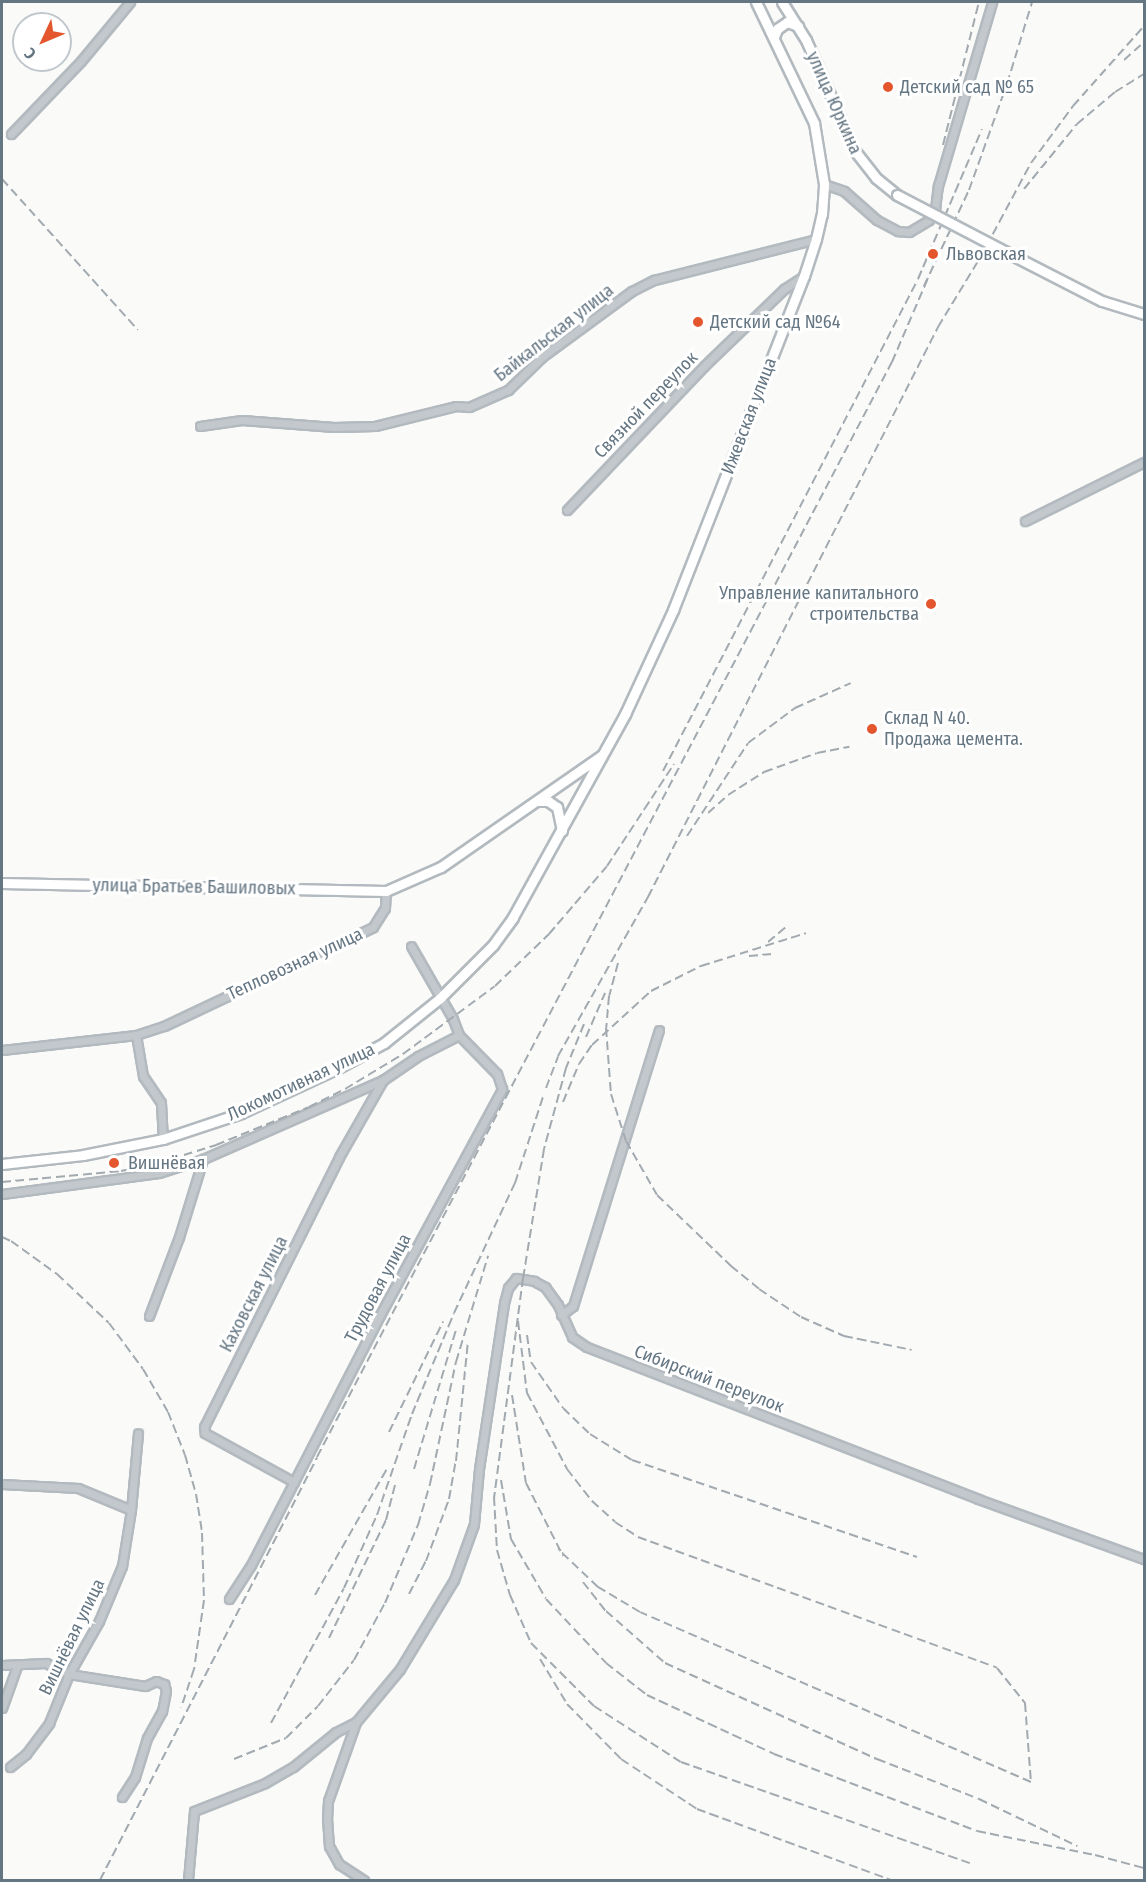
<!DOCTYPE html>
<meta charset="utf-8">
<style>
body{margin:0}
#map{position:relative;width:1146px;height:1882px;overflow:hidden;background:#fafaf8;font-family:"Fira Sans Condensed",sans-serif}
div>[style]{position:absolute}
[style*='--x']{left:calc(var(--x)*1px);top:calc(var(--y)*1px);width:calc(var(--w)*1px);rotate:calc(var(--a)*1deg)}
.roads{filter:drop-shadow(2px 0 #b3babf) drop-shadow(-2px 0 #b3babf) drop-shadow(0 2px #b3babf) drop-shadow(0 -2px #b3babf)}
.street>*{height:7px;margin:-3.5px;padding:0 3.5px;transform-origin:3.5px;border-radius:3.5px;background:#c3c8cc}
.secondary>*{height:9px;margin:-4.5px;padding:0 4.5px;transform-origin:4.5px;border-radius:4.5px;background:#fff}
.rail>*{height:2px;margin-top:-1px;transform-origin:0;background:repeating-linear-gradient(90deg,#a2aab0 0 9px,transparent 0 13.5px)}
.bridges{filter:drop-shadow(2px 0 #b3babf) drop-shadow(-2px 0 #b3babf) drop-shadow(0 2px #b3babf) drop-shadow(0 -2px #b3babf)}
.secondary-bridge>*{height:9px;margin:-4.5px;padding:0 4.5px;transform-origin:4.5px;border-radius:4.5px;background:#fff}
.dots>*{width:16px;height:16px;translate:-50% -50%;box-sizing:border-box;border:3px solid #fff;border-radius:50%}
span{translate:-50% -50%;white-space:nowrap;text-align:center;line-height:1.15;-webkit-text-stroke:6px #fff;paint-order:stroke}
.poi-label{font-size:18px;color:#657683}
.left{translate:0 -50%;text-align:left}
.right{translate:-100% -50%;text-align:right}
.street-label{font-size:18px;color:#657683}
.frame{position:absolute;inset:0;border:3px solid #657683;pointer-events:none}
.north{position:absolute;left:12px;top:12px;width:60px;height:60px;box-sizing:border-box;background:#fff;border:2px solid #c1c8cd;border-radius:50%;rotate:226deg;font-size:16px;font-weight:700;line-height:24px;text-align:center;color:#657683}
.north::after{content:'';display:block;margin:auto;width:21px;height:27px;background:#e4572e;clip-path:polygon(50% 0,100% 100%,50% 72%,0 100%)}
</style>
<div id="map">
<div class="roads">
<div class="street">
<div style="--x:11;--y:134;--w:101;--a:-46.2"></div>
<div style="--x:81;--y:61;--w:77;--a:-50.3"></div>
<div style="--x:824;--y:184;--w:21;--a:19"></div>
<div style="--x:844;--y:191;--w:44;--a:41.3"></div>
<div style="--x:877;--y:220;--w:24;--a:28"></div>
<div style="--x:898;--y:231;--w:11;--a:5"></div>
<div style="--x:909;--y:232;--w:23;--a:-31"></div>
<div style="--x:929;--y:220;--w:13;--a:-61"></div>
<div style="--x:935;--y:209;--w:23;--a:-83"></div>
<div style="--x:938;--y:186;--w:192;--a:-73.6"></div>
<div style="--x:200;--y:426;--w:42;--a:-8.1"></div>
<div style="--x:242;--y:420;--w:92;--a:4.4"></div>
<div style="--x:334;--y:427;--w:41;--a:-1.4"></div>
<div style="--x:375;--y:426;--w:83;--a:-13.9"></div>
<div style="--x:456;--y:406;--w:13;--a:4"></div>
<div style="--x:469;--y:407;--w:43;--a:-23.6"></div>
<div style="--x:508;--y:390;--w:47;--a:-44.1"></div>
<div style="--x:542;--y:357;--w:112;--a:-36.3"></div>
<div style="--x:632;--y:291;--w:25;--a:-27"></div>
<div style="--x:654;--y:280;--w:167;--a:-14.2"></div>
<div style="--x:567;--y:510;--w:199;--a:-46.4"></div>
<div style="--x:704;--y:366;--w:111;--a:-43.9"></div>
<div style="--x:784;--y:289;--w:24;--a:-33"></div>
<div style="--x:1025;--y:521;--w:133;--a:-26.4"></div>
<div style="--x:136;--y:1035;--w:42;--a:80.3"></div>
<div style="--x:143;--y:1076;--w:32;--a:56"></div>
<div style="--x:161;--y:1103;--w:36;--a:87"></div>
<div style="--x:2;--y:1050;--w:135;--a:-6.4"></div>
<div style="--x:136;--y:1035;--w:29;--a:-18"></div>
<div style="--x:164;--y:1026;--w:231;--a:-25.3"></div>
<div style="--x:373;--y:927;--w:22;--a:-58"></div>
<div style="--x:385;--y:908;--w:17;--a:-87"></div>
<div style="--x:2;--y:1194;--w:158;--a:-7.6"></div>
<div style="--x:159;--y:1173;--w:46;--a:-17.7"></div>
<div style="--x:203;--y:1159;--w:197;--a:-23.7"></div>
<div style="--x:383;--y:1080;--w:42;--a:-34.4"></div>
<div style="--x:418;--y:1056;--w:46;--a:-27.1"></div>
<div style="--x:561;--y:1315;--w:15;--a:-37"></div>
<div style="--x:573;--y:1306;--w:289;--a:-72.7"></div>
<div style="--x:149;--y:1316;--w:85;--a:-69.2"></div>
<div style="--x:179;--y:1237;--w:82;--a:-72.9"></div>
<div style="--x:294;--y:1482;--w:102;--a:-151.2"></div>
<div style="--x:205;--y:1433;--w:6;--a:-99"></div>
<div style="--x:204;--y:1427;--w:302;--a:-63.4"></div>
<div style="--x:339;--y:1157;--w:89;--a:-60.3"></div>
<div style="--x:2;--y:1484;--w:76;--a:3"></div>
<div style="--x:78;--y:1488;--w:57;--a:22.5"></div>
<div style="--x:229;--y:1599;--w:40;--a:-57.1"></div>
<div style="--x:251;--y:1565;--w:281;--a:-62.7"></div>
<div style="--x:380;--y:1315;--w:257;--a:-61.6"></div>
<div style="--x:502;--y:1089;--w:16;--a:-108"></div>
<div style="--x:497;--y:1074;--w:54;--a:-134.3"></div>
<div style="--x:459;--y:1035;--w:17;--a:-111"></div>
<div style="--x:453;--y:1019;--w:84;--a:-119.9"></div>
<div style="--x:2;--y:1665;--w:44;--a:-2.6"></div>
<div style="--x:46;--y:1663;--w:25;--a:26"></div>
<div style="--x:69;--y:1674;--w:77;--a:9"></div>
<div style="--x:145;--y:1686;--w:12;--a:-24"></div>
<div style="--x:156;--y:1681;--w:9;--a:21"></div>
<div style="--x:164;--y:1684;--w:7;--a:74"></div>
<div style="--x:166;--y:1691;--w:20;--a:101"></div>
<div style="--x:162;--y:1711;--w:31;--a:119"></div>
<div style="--x:147;--y:1738;--w:41;--a:107.1"></div>
<div style="--x:135;--y:1777;--w:24;--a:123"></div>
<div style="--x:2;--y:1708;--w:45;--a:-70.3"></div>
<div style="--x:356;--y:1722;--w:84;--a:109.5"></div>
<div style="--x:328;--y:1801;--w:17;--a:93"></div>
<div style="--x:327;--y:1818;--w:28;--a:86"></div>
<div style="--x:329;--y:1846;--w:21;--a:61"></div>
<div style="--x:339;--y:1864;--w:30;--a:33"></div>
<div style="--x:10;--y:1767;--w:21;--a:-39"></div>
<div style="--x:26;--y:1754;--w:39;--a:-53"></div>
<div style="--x:49;--y:1723;--w:53;--a:-67.8"></div>
<div style="--x:69;--y:1674;--w:61;--a:-60.5"></div>
<div style="--x:99;--y:1621;--w:60;--a:-67.3"></div>
<div style="--x:122;--y:1566;--w:57;--a:-80.9"></div>
<div style="--x:131;--y:1510;--w:77;--a:-84.8"></div>
<div style="--x:188;--y:1880;--w:69;--a:-85"></div>
<div style="--x:194;--y:1811;--w:76;--a:-21.5"></div>
<div style="--x:265;--y:1783;--w:32;--a:-30"></div>
<div style="--x:293;--y:1767;--w:55;--a:-39.1"></div>
<div style="--x:336;--y:1732;--w:22;--a:-27"></div>
<div style="--x:356;--y:1722;--w:69;--a:-50.3"></div>
<div style="--x:400;--y:1669;--w:104;--a:-58.8"></div>
<div style="--x:454;--y:1580;--w:59;--a:-70.3"></div>
<div style="--x:474;--y:1524;--w:55;--a:-84.8"></div>
<div style="--x:479;--y:1469;--w:168;--a:-81.4"></div>
<div style="--x:504;--y:1303;--w:16;--a:-75"></div>
<div style="--x:508;--y:1288;--w:13;--a:-51"></div>
<div style="--x:516;--y:1278;--w:18;--a:9"></div>
<div style="--x:534;--y:1281;--w:13;--a:29"></div>
<div style="--x:545;--y:1287;--w:22;--a:54"></div>
<div style="--x:558;--y:1305;--w:35;--a:66"></div>
<div style="--x:572;--y:1337;--w:18;--a:34"></div>
<div style="--x:587;--y:1347;--w:420;--a:21.2"></div>
<div style="--x:978;--y:1499;--w:177;--a:19.9"></div>
</div>
<div class="secondary">
<div style="--x:782;--y:2;--w:45;--a:57.7"></div>
<div style="--x:806;--y:40;--w:121;--a:66.2"></div>
<div style="--x:855;--y:151;--w:34;--a:52"></div>
<div style="--x:876;--y:178;--w:27;--a:39"></div>
<div style="--x:774;--y:37;--w:9;--a:-69"></div>
<div style="--x:777;--y:29;--w:12;--a:-35"></div>
<div style="--x:787;--y:22;--w:12;--a:20"></div>
<div style="--x:1010;--y:254;--w:103;--a:27.1"></div>
<div style="--x:1102;--y:301;--w:44;--a:17.2"></div>
<div style="--x:538;--y:801;--w:10;--a:0"></div>
<div style="--x:548;--y:801;--w:11;--a:34"></div>
<div style="--x:557;--y:807;--w:24;--a:78"></div>
<div style="--x:2;--y:883;--w:384;--a:1.2"></div>
<div style="--x:386;--y:891;--w:60;--a:-23.6"></div>
<div style="--x:441;--y:867;--w:195;--a:-34.8"></div>
<div style="--x:2;--y:1164;--w:81;--a:-6.3"></div>
<div style="--x:83;--y:1155;--w:82;--a:-11.3"></div>
<div style="--x:163;--y:1139;--w:82;--a:-18.4"></div>
<div style="--x:241;--y:1113;--w:105;--a:-24.9"></div>
<div style="--x:336;--y:1069;--w:55;--a:-28.4"></div>
<div style="--x:384;--y:1043;--w:72;--a:-38.8"></div>
<div style="--x:440;--y:998;--w:75;--a:-45"></div>
<div style="--x:493;--y:945;--w:34;--a:-54"></div>
<div style="--x:513;--y:917;--w:232;--a:-61.1"></div>
<div style="--x:625;--y:714;--w:115;--a:-65.2"></div>
<div style="--x:673;--y:610;--w:359;--a:-68.6"></div>
<div style="--x:804;--y:276;--w:39;--a:-72"></div>
<div style="--x:816;--y:239;--w:26;--a:-77"></div>
<div style="--x:822;--y:214;--w:30;--a:-86"></div>
<div style="--x:824;--y:184;--w:62;--a:-99.3"></div>
<div style="--x:814;--y:123;--w:134;--a:-115.6"></div>
</div>
</div>
<div class="rail">
<div style="--x:1124;--y:60;--w:27;--a:-42"></div>
<div style="--x:943;--y:145;--w:147;--a:-75.9"></div>
<div style="--x:2;--y:179;--w:203;--a:48"></div>
<div style="--x:1024;--y:189;--w:84;--a:-50.8"></div>
<div style="--x:1077;--y:124;--w:50;--a:-40.1"></div>
<div style="--x:1115;--y:92;--w:34;--a:-32"></div>
<div style="--x:924;--y:286;--w:106;--a:-64.9"></div>
<div style="--x:969;--y:190;--w:113;--a:-70.3"></div>
<div style="--x:1007;--y:84;--w:86;--a:-73"></div>
<div style="--x:663;--y:771;--w:554;--a:-62.6"></div>
<div style="--x:918;--y:279;--w:163;--a:-66.9"></div>
<div style="--x:708;--y:813;--w:27;--a:-42"></div>
<div style="--x:728;--y:795;--w:43;--a:-32.6"></div>
<div style="--x:764;--y:772;--w:56;--a:-19.7"></div>
<div style="--x:817;--y:753;--w:33;--a:-11"></div>
<div style="--x:687;--y:836;--w:111;--a:-56.7"></div>
<div style="--x:748;--y:743;--w:59;--a:-36.7"></div>
<div style="--x:795;--y:708;--w:61;--a:-24.1"></div>
<div style="--x:768;--y:942;--w:26;--a:-40"></div>
<div style="--x:749;--y:956;--w:24;--a:-5"></div>
<div style="--x:618;--y:963;--w:34;--a:105"></div>
<div style="--x:609;--y:996;--w:32;--a:95"></div>
<div style="--x:606;--y:1028;--w:66;--a:85.7"></div>
<div style="--x:611;--y:1094;--w:49;--a:72.3"></div>
<div style="--x:626;--y:1141;--w:62;--a:60.1"></div>
<div style="--x:657;--y:1195;--w:103;--a:43.8"></div>
<div style="--x:731;--y:1266;--w:36;--a:39"></div>
<div style="--x:759;--y:1289;--w:50;--a:33.7"></div>
<div style="--x:801;--y:1317;--w:47;--a:23.8"></div>
<div style="--x:844;--y:1336;--w:69;--a:11.6"></div>
<div style="--x:584;--y:1024;--w:48;--a:112.2"></div>
<div style="--x:566;--y:1068;--w:84;--a:105.2"></div>
<div style="--x:544;--y:1149;--w:131;--a:99.2"></div>
<div style="--x:523;--y:1278;--w:221;--a:97.5"></div>
<div style="--x:494;--y:1497;--w:53;--a:86.8"></div>
<div style="--x:497;--y:1550;--w:47;--a:73.9"></div>
<div style="--x:510;--y:1595;--w:52;--a:66.4"></div>
<div style="--x:531;--y:1643;--w:89;--a:45"></div>
<div style="--x:594;--y:1706;--w:103;--a:32.8"></div>
<div style="--x:681;--y:1762;--w:306;--a:19.3"></div>
<div style="--x:586;--y:1037;--w:48;--a:-66.6"></div>
<div style="--x:546;--y:1088;--w:34;--a:-69"></div>
<div style="--x:558;--y:1056;--w:183;--a:-60.5"></div>
<div style="--x:648;--y:897;--w:640;--a:-63.03"></div>
<div style="--x:938;--y:327;--w:81;--a:-58.7"></div>
<div style="--x:980;--y:258;--w:108;--a:-61.8"></div>
<div style="--x:1031;--y:163;--w:71;--a:-53.6"></div>
<div style="--x:1073;--y:106;--w:107;--a:-48.4"></div>
<div style="--x:563;--y:1102;--w:41;--a:-67.2"></div>
<div style="--x:579;--y:1064;--w:23;--a:-56"></div>
<div style="--x:592;--y:1045;--w:80;--a:-42.5"></div>
<div style="--x:651;--y:991;--w:56;--a:-26.6"></div>
<div style="--x:701;--y:966;--w:110;--a:-17.4"></div>
<div style="--x:2;--y:1182;--w:120;--a:-5.3"></div>
<div style="--x:121;--y:1171;--w:38;--a:-12"></div>
<div style="--x:158;--y:1163;--w:61;--a:-17.2"></div>
<div style="--x:216;--y:1145;--w:100;--a:-22.2"></div>
<div style="--x:309;--y:1107;--w:40;--a:-26.6"></div>
<div style="--x:345;--y:1089;--w:68;--a:-31.1"></div>
<div style="--x:403;--y:1054;--w:114;--a:-36.5"></div>
<div style="--x:495;--y:986;--w:75;--a:-43.9"></div>
<div style="--x:549;--y:934;--w:89;--a:-49.5"></div>
<div style="--x:607;--y:866;--w:122;--a:-56.7"></div>
<div style="--x:2;--y:1237;--w:10;--a:24"></div>
<div style="--x:11;--y:1241;--w:57;--a:35.7"></div>
<div style="--x:57;--y:1274;--w:71;--a:43.3"></div>
<div style="--x:109;--y:1323;--w:57;--a:53.5"></div>
<div style="--x:143;--y:1369;--w:50;--a:59.8"></div>
<div style="--x:168;--y:1412;--w:46;--a:68.4"></div>
<div style="--x:185;--y:1455;--w:41;--a:74.2"></div>
<div style="--x:196;--y:1494;--w:39;--a:81"></div>
<div style="--x:202;--y:1533;--w:67;--a:88.3"></div>
<div style="--x:204;--y:1600;--w:70;--a:98.2"></div>
<div style="--x:194;--y:1669;--w:41;--a:108.4"></div>
<div style="--x:518;--y:1321;--w:73;--a:82.9"></div>
<div style="--x:527;--y:1393;--w:86;--a:62.2"></div>
<div style="--x:567;--y:1469;--w:41;--a:52"></div>
<div style="--x:592;--y:1501;--w:31;--a:42"></div>
<div style="--x:615;--y:1522;--w:27;--a:33"></div>
<div style="--x:638;--y:1537;--w:382;--a:20"></div>
<div style="--x:997;--y:1668;--w:45;--a:51.3"></div>
<div style="--x:1025;--y:1703;--w:79;--a:85.7"></div>
<div style="--x:1031;--y:1782;--w:426;--a:-156.5"></div>
<div style="--x:640;--y:1612;--w:49;--a:-149.2"></div>
<div style="--x:598;--y:1587;--w:55;--a:-136.5"></div>
<div style="--x:527;--y:1335;--w:27;--a:82"></div>
<div style="--x:531;--y:1362;--w:56;--a:55.2"></div>
<div style="--x:563;--y:1408;--w:37;--a:44"></div>
<div style="--x:590;--y:1434;--w:49;--a:31.8"></div>
<div style="--x:632;--y:1460;--w:301;--a:18.8"></div>
<div style="--x:512;--y:1395;--w:89;--a:81"></div>
<div style="--x:526;--y:1483;--w:82;--a:63.1"></div>
<div style="--x:389;--y:1432;--w:123;--a:-63.9"></div>
<div style="--x:414;--y:1469;--w:148;--a:-73.2"></div>
<div style="--x:501;--y:1480;--w:60;--a:80.4"></div>
<div style="--x:511;--y:1539;--w:69;--a:59.7"></div>
<div style="--x:546;--y:1599;--w:88;--a:46.8"></div>
<div style="--x:606;--y:1663;--w:52;--a:38"></div>
<div style="--x:647;--y:1695;--w:140;--a:24.9"></div>
<div style="--x:774;--y:1754;--w:217;--a:20.8"></div>
<div style="--x:977;--y:1831;--w:120;--a:11.5"></div>
<div style="--x:1095;--y:1855;--w:51;--a:14.9"></div>
<div style="--x:583;--y:1582;--w:37;--a:52"></div>
<div style="--x:606;--y:1611;--w:79;--a:41.4"></div>
<div style="--x:665;--y:1663;--w:233;--a:24.4"></div>
<div style="--x:877;--y:1759;--w:110;--a:21.4"></div>
<div style="--x:979;--y:1799;--w:109;--a:25.6"></div>
<div style="--x:409;--y:1594;--w:37;--a:-63"></div>
<div style="--x:426;--y:1561;--w:66;--a:-69.6"></div>
<div style="--x:449;--y:1499;--w:39;--a:-80"></div>
<div style="--x:456;--y:1461;--w:121;--a:-84.3"></div>
<div style="--x:315;--y:1595;--w:145;--a:-60.3"></div>
<div style="--x:329;--y:1638;--w:131;--a:-64.2"></div>
<div style="--x:386;--y:1520;--w:40;--a:-75.6"></div>
<div style="--x:540;--y:1659;--w:52;--a:59"></div>
<div style="--x:567;--y:1704;--w:77;--a:45.5"></div>
<div style="--x:621;--y:1759;--w:91;--a:33.3"></div>
<div style="--x:697;--y:1809;--w:207;--a:20.1"></div>
<div style="--x:271;--y:1723;--w:153;--a:-61.6"></div>
<div style="--x:344;--y:1588;--w:80;--a:-65.7"></div>
<div style="--x:377;--y:1515;--w:107;--a:-70.9"></div>
<div style="--x:412;--y:1414;--w:109;--a:-67.4"></div>
<div style="--x:454;--y:1313;--w:144;--a:-64.9"></div>
<div style="--x:515;--y:1183;--w:94;--a:-72"></div>
<div style="--x:234;--y:1759;--w:56;--a:-22"></div>
<div style="--x:286;--y:1738;--w:45;--a:-45"></div>
<div style="--x:318;--y:1706;--w:58;--a:-52"></div>
<div style="--x:354;--y:1660;--w:65;--a:-61.5"></div>
<div style="--x:385;--y:1603;--w:85;--a:-67.1"></div>
<div style="--x:418;--y:1525;--w:43;--a:-73.7"></div>
<div style="--x:430;--y:1484;--w:125;--a:-78"></div>
<div style="--x:456;--y:1362;--w:111;--a:-73.2"></div>
<div style="--x:100;--y:1880;--w:475;--a:-62.8"></div>
<div style="--x:317;--y:1457;--w:1237;--a:-62.3"></div>
<div style="--x:892;--y:362;--w:91;--a:-66.8"></div>
</div>
<div class="bridges">
<div class="secondary-bridge">
<div style="--x:897;--y:195;--w:127;--a:27.6"></div>
</div>
</div>
<div class="dots">
<div style="left:888px;top:87px;background:#e4572e"></div>
<div style="left:933px;top:254px;background:#e4572e"></div>
<div style="left:698px;top:322px;background:#e4572e"></div>
<div style="left:931px;top:604px;background:#e4572e"></div>
<div style="left:872px;top:729px;background:#e4572e"></div>
<div style="left:114px;top:1163px;background:#e4572e"></div>
</div>
<div class="poi-label">
<span class="left" style="left:900px;top:87px">Детский сад № 65</span>
<span class="left" style="left:946px;top:254px">Львовская</span>
<span class="left" style="left:710px;top:322px">Детский сад №64</span>
<span class="right" style="left:919px;top:604px">Управление капитального<br>строительства</span>
<span class="left" style="left:884px;top:729px">Склад N 40.<br>Продажа цемента.</span>
<span class="left" style="left:128px;top:1163px">Вишнёвая</span>
</div>
<div class="street-label">
<span style="left:834px;top:103px;rotate:66deg">улица Юркина</span>
<span style="left:554px;top:333px;rotate:-38deg">Байкальская улица</span>
<span style="left:646px;top:405px;rotate:-46deg">Связной переулок</span>
<span style="left:749px;top:416px;rotate:-69deg">Ижевская улица</span>
<span style="left:194px;top:887px;rotate:1deg">улица Братьев Башиловых</span>
<span style="left:295px;top:964px;rotate:-25deg">Тепловозная улица</span>
<span style="left:301px;top:1082px;rotate:-25deg">Локомотивная улица</span>
<span style="left:378px;top:1288px;rotate:-62deg">Трудовая улица</span>
<span style="left:254px;top:1294px;rotate:-63deg">Каховская улица</span>
<span style="left:709px;top:1379px;rotate:21deg">Сибирский переулок</span>
<span style="left:72px;top:1637px;rotate:-64deg">Вишнёвая улица</span>
</div>
<div class="frame"></div>
<div class="north">С</div>
</div>
